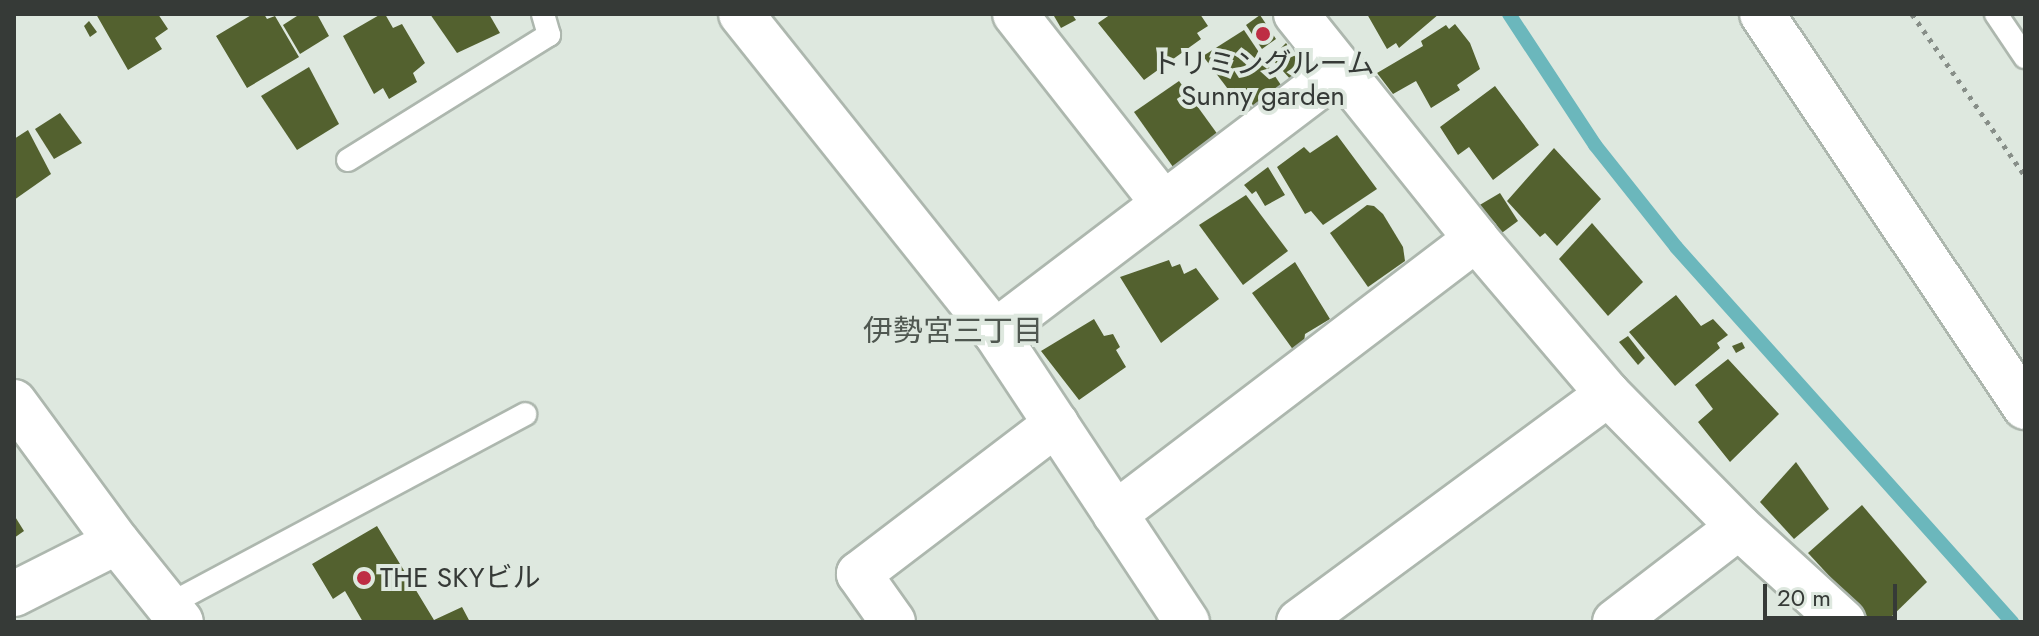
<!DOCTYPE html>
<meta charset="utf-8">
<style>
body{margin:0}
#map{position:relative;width:2039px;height:636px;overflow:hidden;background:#dee8df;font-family:Jost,"Noto Sans JP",sans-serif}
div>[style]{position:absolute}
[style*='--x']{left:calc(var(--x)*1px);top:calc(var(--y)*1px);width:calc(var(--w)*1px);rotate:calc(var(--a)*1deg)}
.stream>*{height:14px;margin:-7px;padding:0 7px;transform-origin:7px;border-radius:7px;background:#6bb7bc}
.building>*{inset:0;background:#53612f}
.path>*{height:5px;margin-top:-2.5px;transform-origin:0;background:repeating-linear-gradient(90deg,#878e88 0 4px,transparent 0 10px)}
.roads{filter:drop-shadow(2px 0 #adb7ae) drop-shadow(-2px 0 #adb7ae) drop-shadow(0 2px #adb7ae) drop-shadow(0 -2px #adb7ae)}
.service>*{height:22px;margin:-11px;padding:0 11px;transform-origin:11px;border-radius:11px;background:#fff}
.minor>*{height:44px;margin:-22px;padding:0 22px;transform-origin:22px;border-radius:22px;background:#fff}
.tertiary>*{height:44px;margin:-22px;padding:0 22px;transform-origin:22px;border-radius:22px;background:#fff}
.dots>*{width:22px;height:22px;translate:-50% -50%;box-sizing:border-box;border:4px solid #dee8df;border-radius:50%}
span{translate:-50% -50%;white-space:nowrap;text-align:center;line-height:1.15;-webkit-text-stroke:8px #dee8df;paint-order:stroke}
.poi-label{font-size:28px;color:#363a37}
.left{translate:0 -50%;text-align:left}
.neighbourhood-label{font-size:30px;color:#4f5750}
.frame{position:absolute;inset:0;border:16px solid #363a37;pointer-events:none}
.scale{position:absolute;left:1763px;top:584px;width:134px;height:36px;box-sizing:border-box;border:4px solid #363a37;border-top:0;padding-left:10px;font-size:24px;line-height:28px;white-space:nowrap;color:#363a37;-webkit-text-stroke:6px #dee8df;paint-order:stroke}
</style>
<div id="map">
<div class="stream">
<div style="--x:1509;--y:14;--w:157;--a:56.7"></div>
<div style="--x:1595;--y:145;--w:130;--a:51.5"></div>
<div style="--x:1676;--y:247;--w:504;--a:48.14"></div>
</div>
<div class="building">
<div style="clip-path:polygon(96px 14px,158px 14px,168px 29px,155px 38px,162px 49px,128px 70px)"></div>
<div style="clip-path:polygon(253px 14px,264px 14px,267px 19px,275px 16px,299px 57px,247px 88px,216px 36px)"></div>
<div style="clip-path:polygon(300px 14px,317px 14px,329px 36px,300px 54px,283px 25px)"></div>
<div style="clip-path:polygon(381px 14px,385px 14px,393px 28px,402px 24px,425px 63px,413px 73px,417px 82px,389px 99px,383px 88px,374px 94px,343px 36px)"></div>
<div style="clip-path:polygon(430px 14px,489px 14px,500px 33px,457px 53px)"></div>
<div style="clip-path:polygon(1058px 14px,1072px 14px,1076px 20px,1061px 28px,1054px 16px)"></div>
<div style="clip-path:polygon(1111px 14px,1200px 14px,1208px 26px,1197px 33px,1201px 39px,1144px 80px,1098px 23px)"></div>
<div style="clip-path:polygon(1367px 14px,1439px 14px,1399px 48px,1396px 43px,1387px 49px)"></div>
<div style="clip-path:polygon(1260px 15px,1276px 39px,1262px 49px,1246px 25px)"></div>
<div style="clip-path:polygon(89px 21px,97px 32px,90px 37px,84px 26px)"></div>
<div style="clip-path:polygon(1455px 24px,1470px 43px,1480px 69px,1457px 85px,1460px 90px,1431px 108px,1416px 81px,1393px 94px,1377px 73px,1423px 46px,1421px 41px,1446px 25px,1449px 29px)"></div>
<div style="clip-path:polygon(1244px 30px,1287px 94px,1255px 125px,1203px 56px)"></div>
<div style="clip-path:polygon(1286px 43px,1304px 70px,1292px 81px,1271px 58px)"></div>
<div style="clip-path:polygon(309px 67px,339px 124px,297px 150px,261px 96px)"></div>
<div style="clip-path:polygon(1179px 81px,1221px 139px,1178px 174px,1134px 112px)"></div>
<div style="clip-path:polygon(1495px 86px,1539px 145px,1493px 180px,1469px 147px,1458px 155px,1440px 127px)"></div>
<div style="clip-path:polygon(60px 113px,82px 143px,54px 159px,35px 129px)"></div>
<div style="clip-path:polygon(28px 130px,51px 174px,14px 200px,14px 139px)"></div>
<div style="clip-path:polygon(1337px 135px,1377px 189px,1323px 225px,1311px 211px,1305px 214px,1277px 167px,1304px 147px,1310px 153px)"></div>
<div style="clip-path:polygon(1554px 148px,1601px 199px,1557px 246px,1545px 233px,1540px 237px,1507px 201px)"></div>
<div style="clip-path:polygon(1268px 167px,1285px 195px,1265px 206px,1256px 191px,1252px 194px,1244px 185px)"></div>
<div style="clip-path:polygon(1500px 193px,1518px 221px,1499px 235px,1478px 206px)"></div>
<div style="clip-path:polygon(1246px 195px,1288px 251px,1243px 285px,1199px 225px)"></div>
<div style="clip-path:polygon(1367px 205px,1374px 206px,1383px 214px,1403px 247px,1405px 261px,1368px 287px,1330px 233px)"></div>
<div style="clip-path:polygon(1592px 223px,1643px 282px,1608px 316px,1559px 259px)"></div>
<div style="clip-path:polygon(1169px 260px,1172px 267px,1180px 264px,1184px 274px,1196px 268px,1219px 299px,1161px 343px,1120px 277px)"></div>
<div style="clip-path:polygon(1295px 262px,1330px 319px,1305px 334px,1304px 343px,1294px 351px,1252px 293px)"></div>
<div style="clip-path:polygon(1676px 295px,1701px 326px,1713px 319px,1728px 335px,1717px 343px,1720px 348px,1675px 386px,1629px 332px)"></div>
<div style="clip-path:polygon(1094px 319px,1104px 336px,1113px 334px,1120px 347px,1116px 350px,1126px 367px,1079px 400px,1041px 351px)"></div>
<div style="clip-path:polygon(1628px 336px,1645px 358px,1638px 365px,1619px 342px)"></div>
<div style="clip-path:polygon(1742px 342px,1745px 348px,1736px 353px,1732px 346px)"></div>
<div style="clip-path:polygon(1728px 359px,1779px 414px,1730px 462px,1698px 422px,1713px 409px,1695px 385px)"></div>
<div style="clip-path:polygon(1796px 462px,1829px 509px,1794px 539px,1760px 502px)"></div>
<div style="clip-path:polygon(1862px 505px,1927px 582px,1886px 622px,1872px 622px,1808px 553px)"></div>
<div style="clip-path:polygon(14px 515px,24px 531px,14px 538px)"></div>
<div style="clip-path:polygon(377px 526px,434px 620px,462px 607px,470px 622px,363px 622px,345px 591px,333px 599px,312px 564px)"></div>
</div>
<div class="path">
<div style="--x:1912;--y:14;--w:198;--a:55.1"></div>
</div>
<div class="roads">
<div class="service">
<div style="--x:1996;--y:14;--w:52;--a:56"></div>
<div style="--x:348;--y:160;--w:237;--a:-31.9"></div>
<div style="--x:549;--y:35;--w:22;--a:-106"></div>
<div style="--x:168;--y:605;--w:405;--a:-28.1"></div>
</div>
<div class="minor">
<div style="--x:741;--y:14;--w:407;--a:51.4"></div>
<div style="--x:995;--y:332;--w:348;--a:56.5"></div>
<div style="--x:1015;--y:14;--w:241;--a:51.9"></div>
<div style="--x:1296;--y:14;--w:288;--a:51.3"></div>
<div style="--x:1476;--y:239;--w:204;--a:49.6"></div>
<div style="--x:1608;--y:394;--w:187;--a:45.4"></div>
<div style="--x:1739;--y:527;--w:141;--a:42.4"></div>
<div style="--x:995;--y:332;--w:433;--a:-37.2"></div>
<div style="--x:1115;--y:514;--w:454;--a:-37.3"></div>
<div style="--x:14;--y:594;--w:115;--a:-26.8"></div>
<div style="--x:893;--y:622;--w:59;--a:-125.3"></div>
<div style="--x:859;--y:574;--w:248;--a:-37.3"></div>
<div style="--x:1299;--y:622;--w:384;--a:-36.4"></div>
<div style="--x:1615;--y:622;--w:156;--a:-37.5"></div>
</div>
<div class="tertiary">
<div style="--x:1762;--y:14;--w:473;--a:56.2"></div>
<div style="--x:14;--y:402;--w:174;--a:53.7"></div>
<div style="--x:117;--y:542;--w:102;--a:51.3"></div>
</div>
</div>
<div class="dots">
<div style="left:1263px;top:34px;background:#be2d44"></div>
<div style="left:364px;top:578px;background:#be2d44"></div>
</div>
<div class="poi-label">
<span style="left:1263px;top:80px">トリミングルーム<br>Sunny garden</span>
<span class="left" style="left:380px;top:578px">THE SKYビル</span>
</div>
<div class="neighbourhood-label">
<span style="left:953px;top:331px">伊勢宮三丁目</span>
</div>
<div class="frame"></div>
<div class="scale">20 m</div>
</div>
